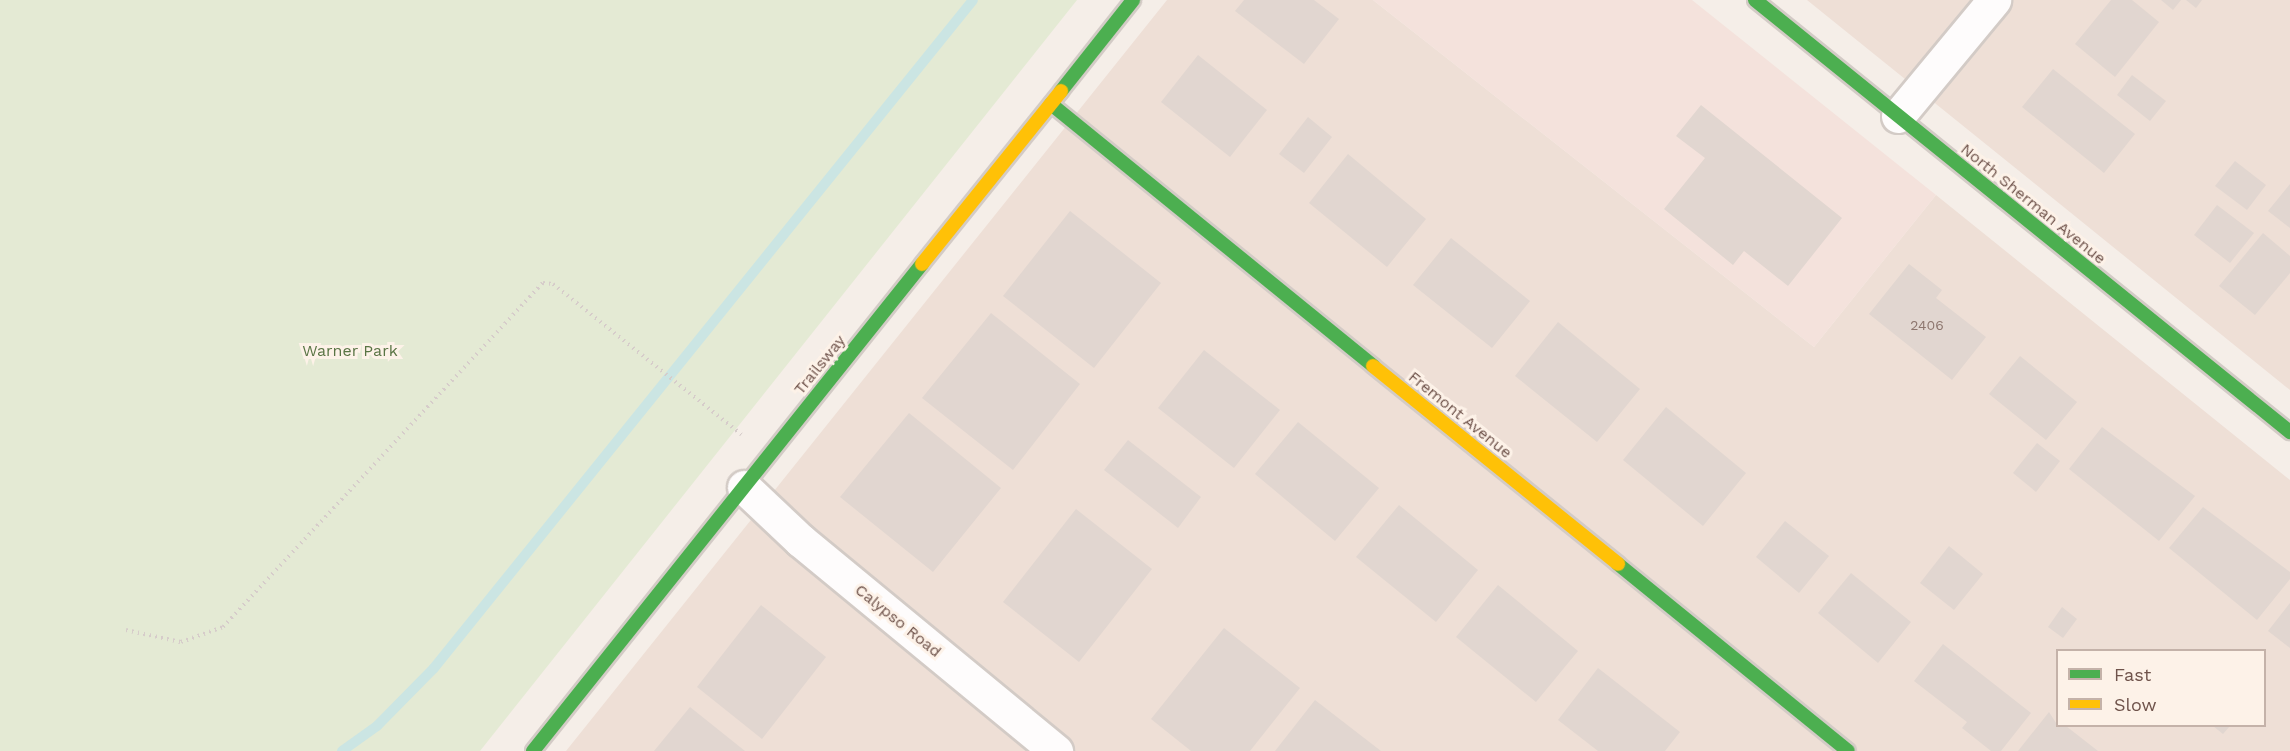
<!DOCTYPE html>
<style>
body{margin:0}
#map{position:relative;width:2290px;height:751px;overflow:hidden;background:#f5eee8;font-family:"Work Sans",sans-serif}
div>[style]{position:absolute}
[style*='--x']{left:calc(var(--x)*1px);top:calc(var(--y)*1px);width:calc(var(--w)*1px);rotate:calc(var(--a)*1deg)}
.residential>*{inset:0;background:#eedfd6}
.commercial>*{inset:0;background:#f4e2dc}
.green>*{inset:0;background:#e4ead4}
.stream>*{height:10px;margin:-5px;padding:0 5px;transform-origin:5px;border-radius:5px;background:#cbe5e3}
.building>*{inset:0;background:#e1d6d0}
.path>*{height:4px;margin-top:-2px;transform-origin:0;background:repeating-linear-gradient(90deg,#d6ccca 0 1.5px,transparent 0 6px)}
.roads{filter:drop-shadow(2px 0 #d3cbc6) drop-shadow(-2px 0 #d3cbc6) drop-shadow(0 2px #d3cbc6) drop-shadow(0 -2px #d3cbc6)}
.street>*{height:33px;margin:-16.5px;padding:0 16.5px;transform-origin:16.5px;border-radius:16.5px;background:#fefcfc}
.fast>*{height:14px;margin:-7px;padding:0 7px;transform-origin:7px;border-radius:7px;background:#4caf50}
.slow>*{height:14px;margin:-7px;padding:0 7px;transform-origin:7px;border-radius:7px;background:#ffc107}
span{translate:-50% -50%;white-space:nowrap;text-align:center;line-height:1.15;-webkit-text-stroke:6px #fdf2e8;paint-order:stroke}
.number-label{font-size:14px;color:#8d766e}
.number-label span{-webkit-text-stroke-width:0}
.street-label{font-size:16px;color:#6f534b}
.park-label{font-size:16px;color:#597444}
.legend{position:absolute;left:2056px;top:649px;width:210px;height:78px;box-sizing:border-box;background:#fdf2e8;border:2px solid #c4b2a9;margin:0;padding:8px 10px;list-style:none;font-size:18px;color:#6f534b}
.legend li{display:flex;align-items:center;gap:12px;height:30px}
.legend b{width:30px;border:2px solid #c4b2a9}
</style>
<div id="map">
<div class="residential">
<div style="clip-path:polygon(evenodd,1167px 0,1373px 0,1814px 347px,1936px 195px,2290px 480px,2290px 751px,566px 751px,1167px 0,2058px 650px,2264px 650px,2264px 726px,2058px 726px,2058px 650px)"></div>
<div style="clip-path:polygon(1807px 0,2290px 0,2290px 390px,2034px 183px)"></div>
</div>
<div class="commercial">
<div style="clip-path:polygon(1373px 0,1692px 0,1936px 195px,1814px 347px)"></div>
</div>
<div class="green">
<div style="clip-path:polygon(0 0,1077px 0,480px 751px,0 751px)"></div>
</div>
<div class="stream">
<div style="--x:342;--y:751;--w:43;--a:-35.5"></div>
<div style="--x:377;--y:726;--w:81;--a:-45.5"></div>
<div style="--x:434;--y:668;--w:858;--a:-51.1"></div>
</div>
<div class="building">
<div style="clip-path:polygon(1244px 0,1314px 0,1339px 19px,1304px 64px,1235px 11px)"></div>
<div style="clip-path:polygon(2111px 0,2132px 0,2159px 22px,2115px 77px,2075px 44px)"></div>
<div style="clip-path:polygon(2161px 0,2181px 0,2173px 10px)"></div>
<div style="clip-path:polygon(2186px 0,2202px 0,2196px 8px)"></div>
<div style="clip-path:polygon(1198px 55px,1267px 110px,1230px 157px,1161px 102px)"></div>
<div style="clip-path:polygon(2053px 69px,2135px 134px,2104px 173px,2022px 107px)"></div>
<div style="clip-path:polygon(2132px 75px,2166px 101px,2150px 121px,2117px 95px)"></div>
<div style="clip-path:polygon(1701px 105px,1842px 218px,1788px 286px,1744px 251px,1733px 265px,1664px 209px,1705px 158px,1676px 136px)"></div>
<div style="clip-path:polygon(1308px 117px,1332px 137px,1304px 173px,1279px 154px)"></div>
<div style="clip-path:polygon(1348px 154px,1426px 219px,1387px 267px,1309px 203px)"></div>
<div style="clip-path:polygon(2235px 161px,2266px 185px,2247px 210px,2215px 186px)"></div>
<div style="clip-path:polygon(2290px 184px,2290px 228px,2268px 211px)"></div>
<div style="clip-path:polygon(2217px 205px,2254px 233px,2230px 263px,2194px 235px)"></div>
<div style="clip-path:polygon(1070px 211px,1161px 283px,1094px 368px,1003px 296px)"></div>
<div style="clip-path:polygon(2263px 233px,2290px 256px,2290px 273px,2255px 315px,2219px 286px)"></div>
<div style="clip-path:polygon(1451px 238px,1530px 301px,1492px 348px,1413px 285px)"></div>
<div style="clip-path:polygon(1909px 264px,1942px 290px,1936px 298px,1986px 337px,1952px 380px,1869px 314px)"></div>
<div style="clip-path:polygon(991px 313px,1080px 384px,1013px 470px,922px 398px)"></div>
<div style="clip-path:polygon(1558px 322px,1640px 389px,1597px 442px,1515px 376px)"></div>
<div style="clip-path:polygon(1204px 350px,1280px 410px,1234px 468px,1158px 408px)"></div>
<div style="clip-path:polygon(2020px 356px,2077px 402px,2046px 440px,1989px 394px)"></div>
<div style="clip-path:polygon(1666px 407px,1746px 473px,1703px 526px,1623px 460px)"></div>
<div style="clip-path:polygon(909px 413px,1001px 488px,933px 572px,840px 497px)"></div>
<div style="clip-path:polygon(1298px 422px,1379px 488px,1335px 541px,1255px 474px)"></div>
<div style="clip-path:polygon(2102px 427px,2195px 496px,2159px 541px,2069px 469px)"></div>
<div style="clip-path:polygon(1128px 440px,1201px 497px,1178px 528px,1104px 470px)"></div>
<div style="clip-path:polygon(2037px 443px,2060px 461px,2036px 492px,2013px 473px)"></div>
<div style="clip-path:polygon(1399px 505px,1478px 570px,1436px 622px,1356px 557px)"></div>
<div style="clip-path:polygon(2203px 507px,2290px 572px,2290px 579px,2257px 620px,2169px 548px)"></div>
<div style="clip-path:polygon(1076px 509px,1152px 569px,1079px 662px,1003px 602px)"></div>
<div style="clip-path:polygon(1785px 521px,1829px 556px,1799px 593px,1756px 557px)"></div>
<div style="clip-path:polygon(1949px 546px,1983px 574px,1954px 610px,1920px 583px)"></div>
<div style="clip-path:polygon(1851px 573px,1911px 622px,1878px 663px,1818px 613px)"></div>
<div style="clip-path:polygon(1498px 585px,1578px 651px,1536px 702px,1456px 637px)"></div>
<div style="clip-path:polygon(2290px 603px,2290px 648px,2268px 631px)"></div>
<div style="clip-path:polygon(761px 605px,826px 657px,762px 739px,697px 687px)"></div>
<div style="clip-path:polygon(2062px 607px,2077px 619px,2063px 638px,2048px 627px)"></div>
<div style="clip-path:polygon(1224px 628px,1300px 688px,1250px 751px,1191px 751px,1151px 719px)"></div>
<div style="clip-path:polygon(1943px 644px,2031px 713px,2001px 751px,1991px 751px,1962px 728px,1967px 722px,1914px 681px)"></div>
<div style="clip-path:polygon(1598px 668px,1680px 732px,1665px 751px,1598px 751px,1558px 720px)"></div>
<div style="clip-path:polygon(1315px 700px,1381px 751px,1275px 751px)"></div>
<div style="clip-path:polygon(690px 707px,745px 751px,654px 751px)"></div>
<div style="clip-path:polygon(2049px 712px,2058px 726px,2066px 726px,2098px 751px,2018px 751px)"></div>
<div style="clip-path:polygon(2213px 726px,2230px 726px,2223px 734px)"></div>
</div>
<div class="path">
<div style="--x:126;--y:630;--w:56;--a:12.3"></div>
<div style="--x:181;--y:642;--w:45;--a:-19.7"></div>
<div style="--x:223;--y:627;--w:470;--a:-47.1"></div>
<div style="--x:543;--y:283;--w:10;--a:6"></div>
<div style="--x:553;--y:284;--w:241;--a:38.6"></div>
</div>
<div class="roads">
<div class="street">
<div style="--x:1898;--y:116;--w:151;--a:-50.4"></div>
<div style="--x:744;--y:487;--w:77;--a:43.4"></div>
<div style="--x:800;--y:540;--w:332;--a:39.5"></div>
</div>
<div class="fast">
<div style="--x:1755;--y:0;--w:688;--a:38.92"></div>
<div style="--x:1061;--y:91;--w:116;--a:-51.6"></div>
<div style="--x:1051;--y:104;--w:415;--a:39.1"></div>
<div style="--x:1618;--y:564;--w:296;--a:39.1"></div>
<div style="--x:533;--y:751;--w:623;--a:-51.38"></div>
</div>
<div class="slow">
<div style="--x:922;--y:264;--w:222;--a:-51.2"></div>
<div style="--x:1373;--y:366;--w:315;--a:38.9"></div>
</div>
</div>
<div class="number-label">
<span style="left:1927px;top:325px">2406</span>
</div>
<div class="street-label">
<span style="left:2033px;top:204px;rotate:39deg">North Sherman Avenue</span>
<span style="left:820px;top:365px;rotate:-51deg">Trailsway</span>
<span style="left:1460px;top:415px;rotate:39deg">Fremont Avenue</span>
<span style="left:898px;top:621px;rotate:39deg">Calypso Road</span>
</div>
<div class="park-label">
<span style="left:350px;top:351px">Warner Park</span>
</div>
<ul class="legend">
<li><b style="height:8px;background:#4caf50"></b>Fast</li>
<li><b style="height:8px;background:#ffc107"></b>Slow</li>
</ul>
</div>
